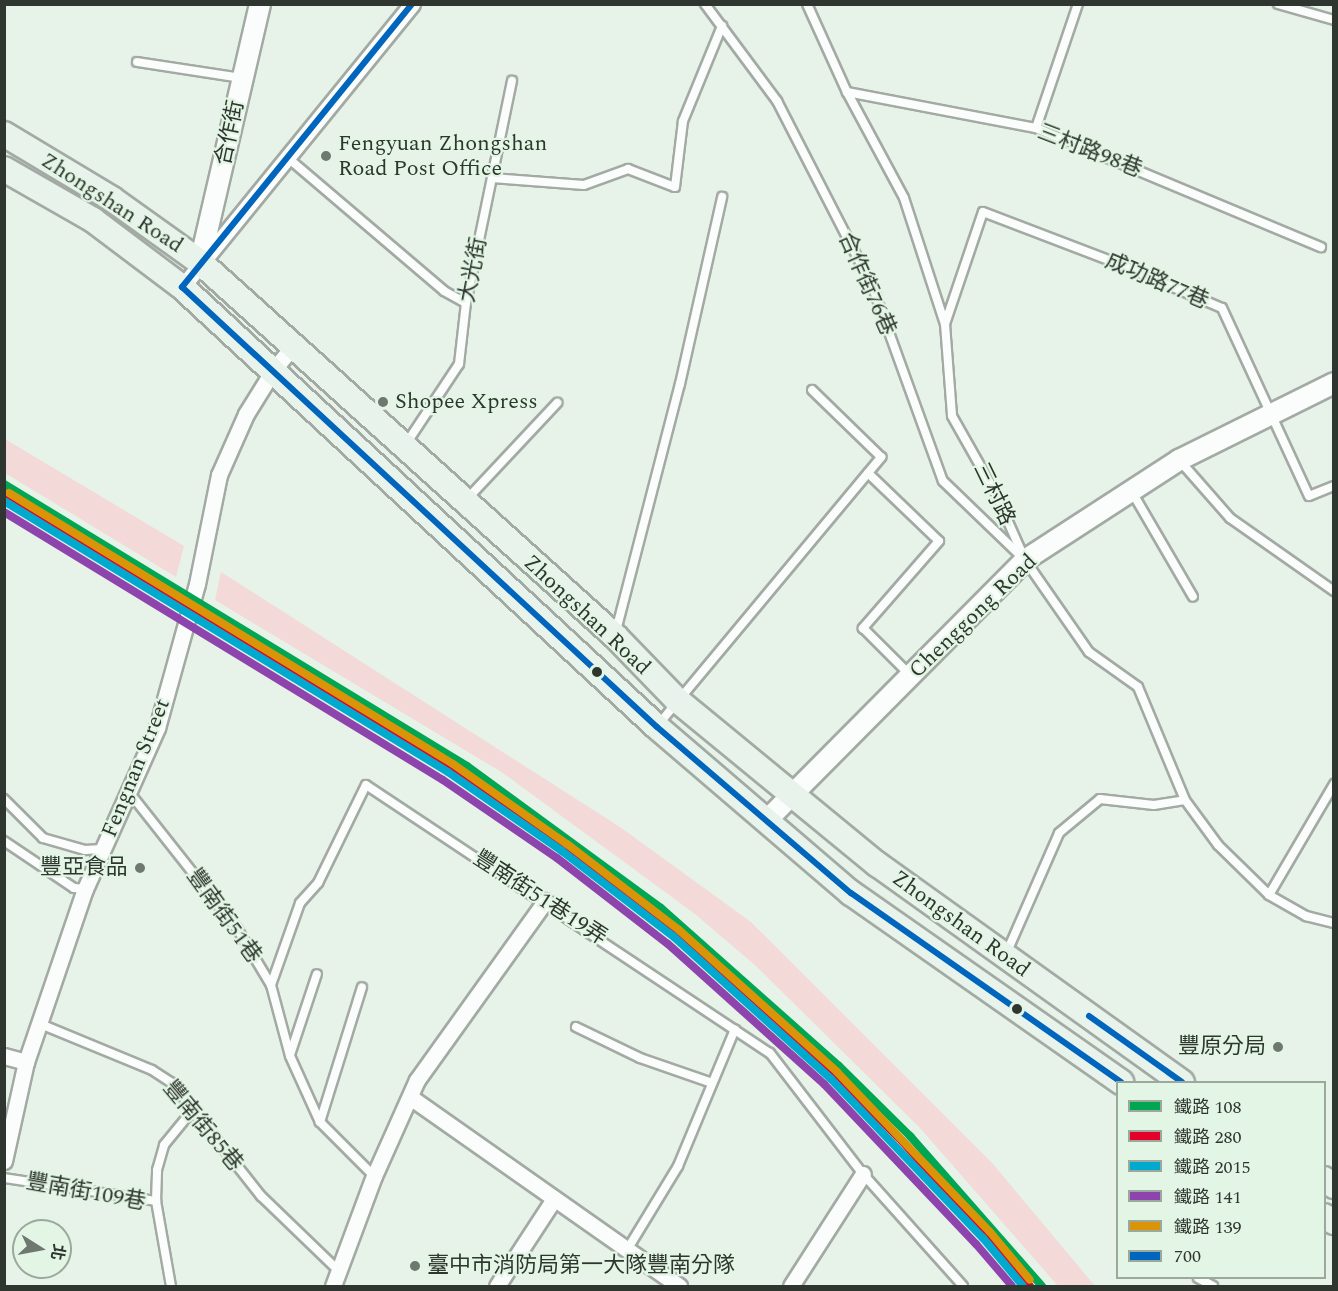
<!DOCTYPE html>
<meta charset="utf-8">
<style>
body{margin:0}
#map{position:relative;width:1338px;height:1291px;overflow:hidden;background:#e7f2e8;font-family:Spectral,"Noto Sans TC",serif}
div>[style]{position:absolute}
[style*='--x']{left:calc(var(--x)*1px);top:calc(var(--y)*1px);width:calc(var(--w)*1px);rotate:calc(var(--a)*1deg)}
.green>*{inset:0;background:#f3dad8}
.roads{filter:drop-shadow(2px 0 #a2aaa3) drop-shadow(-2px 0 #a2aaa3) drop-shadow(0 2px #a2aaa3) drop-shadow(0 -2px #a2aaa3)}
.service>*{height:8px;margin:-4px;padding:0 4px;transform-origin:4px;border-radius:4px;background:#fbfdfc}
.minor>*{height:15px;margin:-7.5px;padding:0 7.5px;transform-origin:7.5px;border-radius:7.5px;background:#fbfdfc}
.tertiary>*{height:20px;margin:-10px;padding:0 10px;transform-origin:10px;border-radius:10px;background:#fbfdfc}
.primary>*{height:24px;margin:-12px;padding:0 12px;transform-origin:12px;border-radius:12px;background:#e8f3eb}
.bus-1>*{height:6px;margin:-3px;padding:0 3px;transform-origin:3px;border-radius:3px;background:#0065bd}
.rail-1>*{height:8px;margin:-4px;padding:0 4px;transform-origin:4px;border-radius:4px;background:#00a651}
.rail-2>*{height:8px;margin:-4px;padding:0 4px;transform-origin:4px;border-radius:4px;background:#e4002b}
.rail-3>*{height:8px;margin:-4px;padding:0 4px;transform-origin:4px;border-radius:4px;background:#00a9ce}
.rail-4>*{height:8px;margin:-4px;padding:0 4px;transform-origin:4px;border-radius:4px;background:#8e44ad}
.rail-5>*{height:8px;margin:-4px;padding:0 4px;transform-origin:4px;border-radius:4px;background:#d99507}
.dots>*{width:16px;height:16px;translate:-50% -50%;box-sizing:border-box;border:3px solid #e3f6e5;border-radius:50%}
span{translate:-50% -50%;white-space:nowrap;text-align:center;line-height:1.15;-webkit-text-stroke:4.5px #e3f6e5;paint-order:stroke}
.street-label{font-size:22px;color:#2f3630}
.poi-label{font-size:22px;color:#2f3630}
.left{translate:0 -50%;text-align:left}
.right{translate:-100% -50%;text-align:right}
.frame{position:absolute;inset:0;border:6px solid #2f3630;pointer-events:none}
.legend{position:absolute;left:1116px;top:1081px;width:210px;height:198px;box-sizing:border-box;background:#e3f6e5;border:2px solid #9ba99d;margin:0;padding:8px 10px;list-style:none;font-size:18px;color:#2f3630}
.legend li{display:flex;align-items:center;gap:12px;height:30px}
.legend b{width:30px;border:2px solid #9ba99d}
.north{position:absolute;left:12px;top:1219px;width:60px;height:60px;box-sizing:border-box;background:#e3f6e5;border:2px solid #9ba99d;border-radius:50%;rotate:101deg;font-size:16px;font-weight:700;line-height:24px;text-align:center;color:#2f3630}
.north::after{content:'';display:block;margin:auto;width:21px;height:27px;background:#6f7870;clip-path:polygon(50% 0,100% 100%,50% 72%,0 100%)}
</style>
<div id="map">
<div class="green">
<div style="clip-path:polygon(5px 439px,184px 546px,176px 577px,5px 473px)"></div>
<div style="clip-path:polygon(221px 572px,620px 827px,751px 922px,993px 1164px,1095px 1286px,1058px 1286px,920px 1128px,756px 966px,695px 914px,503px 773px,215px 600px)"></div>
</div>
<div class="roads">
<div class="service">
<div style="--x:705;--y:4;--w:121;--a:53.4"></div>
<div style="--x:777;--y:101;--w:210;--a:62.8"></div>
<div style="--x:873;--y:288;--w:205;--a:70.1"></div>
<div style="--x:943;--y:481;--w:110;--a:43.9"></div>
<div style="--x:807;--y:4;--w:97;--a:65.6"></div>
<div style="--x:847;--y:92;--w:120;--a:61.7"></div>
<div style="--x:904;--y:198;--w:133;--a:72"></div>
<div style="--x:945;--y:324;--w:92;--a:85.6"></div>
<div style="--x:952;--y:416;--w:87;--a:60.5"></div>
<div style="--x:995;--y:492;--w:74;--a:66.2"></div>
<div style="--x:1025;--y:560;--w:112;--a:55.2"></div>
<div style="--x:1089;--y:652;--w:60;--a:35.5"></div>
<div style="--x:1138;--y:687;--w:122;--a:67.4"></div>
<div style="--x:1185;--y:800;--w:56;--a:53.7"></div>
<div style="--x:1218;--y:845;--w:71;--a:44.4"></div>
<div style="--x:1269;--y:895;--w:43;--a:29.6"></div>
<div style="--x:1306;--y:916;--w:29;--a:14"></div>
<div style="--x:1278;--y:4;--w:58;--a:15.9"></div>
<div style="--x:137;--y:62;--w:105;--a:8.7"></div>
<div style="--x:847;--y:92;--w:192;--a:10.8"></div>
<div style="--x:1036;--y:128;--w:309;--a:22.7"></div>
<div style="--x:1036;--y:128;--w:131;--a:-71.3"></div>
<div style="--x:288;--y:158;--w:205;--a:40.4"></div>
<div style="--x:444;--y:291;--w:25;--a:29"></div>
<div style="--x:492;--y:178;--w:92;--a:4.4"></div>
<div style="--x:584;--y:185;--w:47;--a:-20"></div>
<div style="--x:628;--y:169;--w:50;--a:21"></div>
<div style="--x:675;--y:187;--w:66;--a:-83.1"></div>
<div style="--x:683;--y:121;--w:103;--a:-67.7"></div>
<div style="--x:945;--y:324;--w:118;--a:-71.3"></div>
<div style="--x:983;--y:212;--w:140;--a:20.9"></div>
<div style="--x:1114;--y:262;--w:117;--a:23.1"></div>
<div style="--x:1222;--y:308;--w:207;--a:65.2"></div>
<div style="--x:1309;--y:496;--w:27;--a:-22"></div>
<div style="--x:406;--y:444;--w:96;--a:-56.5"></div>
<div style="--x:459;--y:364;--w:61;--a:-83.5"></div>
<div style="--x:466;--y:303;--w:227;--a:-78.3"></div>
<div style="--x:1180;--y:461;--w:76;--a:48.7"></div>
<div style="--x:1230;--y:518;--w:127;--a:35.1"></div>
<div style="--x:868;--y:473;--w:98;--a:43.8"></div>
<div style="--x:939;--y:541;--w:116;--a:131.1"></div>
<div style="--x:863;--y:628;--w:66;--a:45"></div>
<div style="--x:1132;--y:492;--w:121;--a:59.8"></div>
<div style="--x:467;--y:499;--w:132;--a:-46.8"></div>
<div style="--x:616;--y:631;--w:255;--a:-75.5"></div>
<div style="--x:680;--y:384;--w:192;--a:-77.3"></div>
<div style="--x:658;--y:725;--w:349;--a:-50.2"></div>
<div style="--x:881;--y:457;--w:96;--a:-135.8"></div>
<div style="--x:129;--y:792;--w:176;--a:51.7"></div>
<div style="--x:238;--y:930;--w:64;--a:59"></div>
<div style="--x:271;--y:985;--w:73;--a:75"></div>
<div style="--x:290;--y:1056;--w:72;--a:65.6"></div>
<div style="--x:320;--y:1122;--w:76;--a:45"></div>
<div style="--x:4;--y:799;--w:55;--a:45"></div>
<div style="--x:43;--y:838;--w:44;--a:15.9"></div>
<div style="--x:85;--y:850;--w:17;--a:-3"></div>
<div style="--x:4;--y:841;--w:84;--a:33.9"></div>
<div style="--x:74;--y:888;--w:11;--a:5"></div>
<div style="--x:1269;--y:895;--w:129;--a:-59.6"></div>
<div style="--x:1006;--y:954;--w:132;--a:-66.3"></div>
<div style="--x:1059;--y:833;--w:53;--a:-39.7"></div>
<div style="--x:1100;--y:799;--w:54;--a:6.3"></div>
<div style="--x:1154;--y:805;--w:31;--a:-9"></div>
<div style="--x:271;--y:985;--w:87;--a:-70.5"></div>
<div style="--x:300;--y:903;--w:27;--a:-48"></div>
<div style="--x:318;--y:883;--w:109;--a:-63.9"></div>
<div style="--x:366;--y:785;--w:485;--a:33.6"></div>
<div style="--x:770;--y:1053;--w:153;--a:52.5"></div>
<div style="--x:863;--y:1174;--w:150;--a:48.2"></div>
<div style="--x:38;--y:1023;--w:123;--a:22.4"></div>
<div style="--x:152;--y:1070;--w:24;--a:33"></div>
<div style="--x:172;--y:1083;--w:144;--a:51.8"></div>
<div style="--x:261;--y:1196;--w:110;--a:43.9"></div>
<div style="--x:576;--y:1027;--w:71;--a:25.8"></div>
<div style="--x:640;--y:1058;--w:76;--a:19.1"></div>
<div style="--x:290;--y:1055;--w:85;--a:-71.6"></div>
<div style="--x:320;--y:1122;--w:141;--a:-72.7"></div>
<div style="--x:4;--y:1178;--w:154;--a:8.6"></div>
<div style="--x:156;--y:1201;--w:86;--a:80"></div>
<div style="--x:156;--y:1201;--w:31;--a:-88"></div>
<div style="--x:157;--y:1170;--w:26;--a:-74"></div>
<div style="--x:164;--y:1145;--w:43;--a:-50.7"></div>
<div style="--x:627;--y:1250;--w:98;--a:-58.7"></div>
<div style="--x:678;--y:1166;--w:148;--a:-67.4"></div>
<div style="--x:1198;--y:1278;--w:17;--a:28"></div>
</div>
<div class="minor">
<div style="--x:182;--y:287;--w:365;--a:-50.9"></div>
<div style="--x:4;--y:1056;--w:23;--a:15"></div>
<div style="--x:410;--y:1097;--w:329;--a:35.1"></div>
<div style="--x:4;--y:1161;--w:101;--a:-77.5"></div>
<div style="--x:26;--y:1062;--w:183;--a:-71.2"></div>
<div style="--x:85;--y:889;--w:176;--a:-65.9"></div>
<div style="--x:157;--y:728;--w:149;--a:-74.5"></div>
<div style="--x:197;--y:584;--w:111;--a:-78.6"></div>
<div style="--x:219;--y:475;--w:67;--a:-66.1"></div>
<div style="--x:246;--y:414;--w:53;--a:-58.1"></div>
<div style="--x:274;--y:369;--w:26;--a:-50"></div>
<div style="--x:333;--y:1286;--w:117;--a:-69.6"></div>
<div style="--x:374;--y:1176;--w:105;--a:-65.9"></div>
<div style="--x:417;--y:1080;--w:220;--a:-54.4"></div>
<div style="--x:497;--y:1286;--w:104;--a:-56.8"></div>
<div style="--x:791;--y:1286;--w:133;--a:-57.3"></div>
</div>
<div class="tertiary">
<div style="--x:200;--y:262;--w:265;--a:-76.9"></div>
<div style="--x:768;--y:819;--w:365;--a:-45.2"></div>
<div style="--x:1025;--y:560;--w:184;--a:-33"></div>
<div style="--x:1179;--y:460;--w:173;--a:-26.4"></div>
</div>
<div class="primary">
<div style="--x:4;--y:134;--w:126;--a:31"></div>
<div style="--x:112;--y:199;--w:108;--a:35.6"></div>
<div style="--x:200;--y:262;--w:559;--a:42.03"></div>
<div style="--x:615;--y:636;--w:89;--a:45.9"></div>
<div style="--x:677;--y:700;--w:259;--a:39.4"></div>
<div style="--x:877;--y:864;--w:375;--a:35.6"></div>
<div style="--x:4;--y:169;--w:103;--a:29.8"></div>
<div style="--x:93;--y:220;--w:111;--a:37"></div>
<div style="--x:182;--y:287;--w:647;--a:42.81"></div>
<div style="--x:657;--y:727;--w:255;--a:40.6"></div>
<div style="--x:851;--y:893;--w:330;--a:35"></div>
<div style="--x:1324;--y:1179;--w:12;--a:35"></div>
<div style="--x:1324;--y:1216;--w:12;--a:31"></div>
</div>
</div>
<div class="bus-1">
<div style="--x:412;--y:4;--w:365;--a:129.1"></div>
<div style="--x:182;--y:287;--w:647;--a:42.81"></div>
<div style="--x:657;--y:727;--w:255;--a:40.6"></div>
<div style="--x:851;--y:893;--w:330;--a:35"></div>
<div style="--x:1089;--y:1016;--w:114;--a:35.4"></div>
</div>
<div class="rail-1">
<div style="--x:4;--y:484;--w:542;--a:31.34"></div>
<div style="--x:467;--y:766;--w:240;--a:36.2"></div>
<div style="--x:661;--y:908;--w:238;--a:41.6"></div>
<div style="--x:839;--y:1066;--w:100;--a:44.6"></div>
<div style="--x:910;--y:1136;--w:200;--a:48.7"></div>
</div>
<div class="rail-2">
<div style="--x:4;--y:495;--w:536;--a:31.26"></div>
<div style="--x:462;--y:773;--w:240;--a:36.3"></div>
<div style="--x:655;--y:915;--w:238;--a:41.6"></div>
<div style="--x:833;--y:1073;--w:98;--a:44.6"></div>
<div style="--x:903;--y:1142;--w:192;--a:48.6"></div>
</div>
<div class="rail-3">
<div style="--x:4;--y:501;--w:520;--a:31.4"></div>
<div style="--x:448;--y:772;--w:139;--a:34.7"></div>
<div style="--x:562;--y:851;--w:141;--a:37.5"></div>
<div style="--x:674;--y:937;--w:210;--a:42.1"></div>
<div style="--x:830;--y:1078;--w:221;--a:46.3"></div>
<div style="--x:983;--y:1238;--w:62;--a:50.2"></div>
</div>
<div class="rail-4">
<div style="--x:4;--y:512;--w:514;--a:31.4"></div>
<div style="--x:443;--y:780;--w:138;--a:34.4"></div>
<div style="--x:557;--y:858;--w:140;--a:37.8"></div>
<div style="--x:668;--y:944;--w:210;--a:41.9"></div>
<div style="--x:824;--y:1084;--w:221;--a:46.5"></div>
<div style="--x:976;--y:1244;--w:55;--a:49.4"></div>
</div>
<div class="rail-5">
<div style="--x:9;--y:493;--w:520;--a:31.4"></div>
<div style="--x:453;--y:764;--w:139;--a:35.1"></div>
<div style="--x:567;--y:844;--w:141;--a:37.5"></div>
<div style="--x:679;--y:930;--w:212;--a:41.9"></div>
<div style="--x:837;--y:1072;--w:221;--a:46.3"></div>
<div style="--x:990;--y:1232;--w:62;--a:50.2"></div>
</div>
<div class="dots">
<div style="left:326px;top:156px;background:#6f7870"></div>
<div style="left:383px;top:402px;background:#6f7870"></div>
<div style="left:597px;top:672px;background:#2f3630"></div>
<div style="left:140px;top:868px;background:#6f7870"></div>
<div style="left:1017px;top:1009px;background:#2f3630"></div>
<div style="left:1278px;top:1047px;background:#6f7870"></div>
<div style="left:415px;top:1266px;background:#6f7870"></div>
</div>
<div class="street-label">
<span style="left:230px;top:133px;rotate:-78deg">合作街</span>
<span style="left:1090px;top:151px;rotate:21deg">三村路98巷</span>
<span style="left:112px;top:203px;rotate:33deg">Zhongshan Road</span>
<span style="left:473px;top:270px;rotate:-79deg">大光街</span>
<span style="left:1157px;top:281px;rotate:23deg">成功路77巷</span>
<span style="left:867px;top:284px;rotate:66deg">合作街76巷</span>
<span style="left:994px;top:494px;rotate:64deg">三村路</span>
<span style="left:587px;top:615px;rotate:43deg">Zhongshan Road</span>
<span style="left:973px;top:616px;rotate:-44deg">Chenggong Road</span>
<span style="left:136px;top:768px;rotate:-68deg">Fengnan Street</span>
<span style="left:540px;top:898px;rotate:33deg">豐南街51巷19弄</span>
<span style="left:224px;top:916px;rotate:54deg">豐南街51巷</span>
<span style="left:961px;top:924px;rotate:36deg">Zhongshan Road</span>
<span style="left:203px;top:1126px;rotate:50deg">豐南街85巷</span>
<span style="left:86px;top:1192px;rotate:10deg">豐南街109巷</span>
</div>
<div class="poi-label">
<span class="left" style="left:338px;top:156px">Fengyuan Zhongshan<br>Road Post Office</span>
<span class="left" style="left:395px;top:402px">Shopee Xpress</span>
<span class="right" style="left:128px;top:868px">豐亞食品</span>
<span class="right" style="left:1266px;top:1047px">豐原分局</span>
<span class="left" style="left:427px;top:1266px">臺中市消防局第一大隊豐南分隊</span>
</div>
<div class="frame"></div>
<ul class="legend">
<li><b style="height:8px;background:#00a651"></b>鐵路 108</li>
<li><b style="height:8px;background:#e4002b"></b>鐵路 280</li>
<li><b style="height:8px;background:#00a9ce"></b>鐵路 2015</li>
<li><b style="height:8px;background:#8e44ad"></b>鐵路 141</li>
<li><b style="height:8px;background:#d99507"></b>鐵路 139</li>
<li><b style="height:8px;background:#0065bd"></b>700</li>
</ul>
<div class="north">北</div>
</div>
